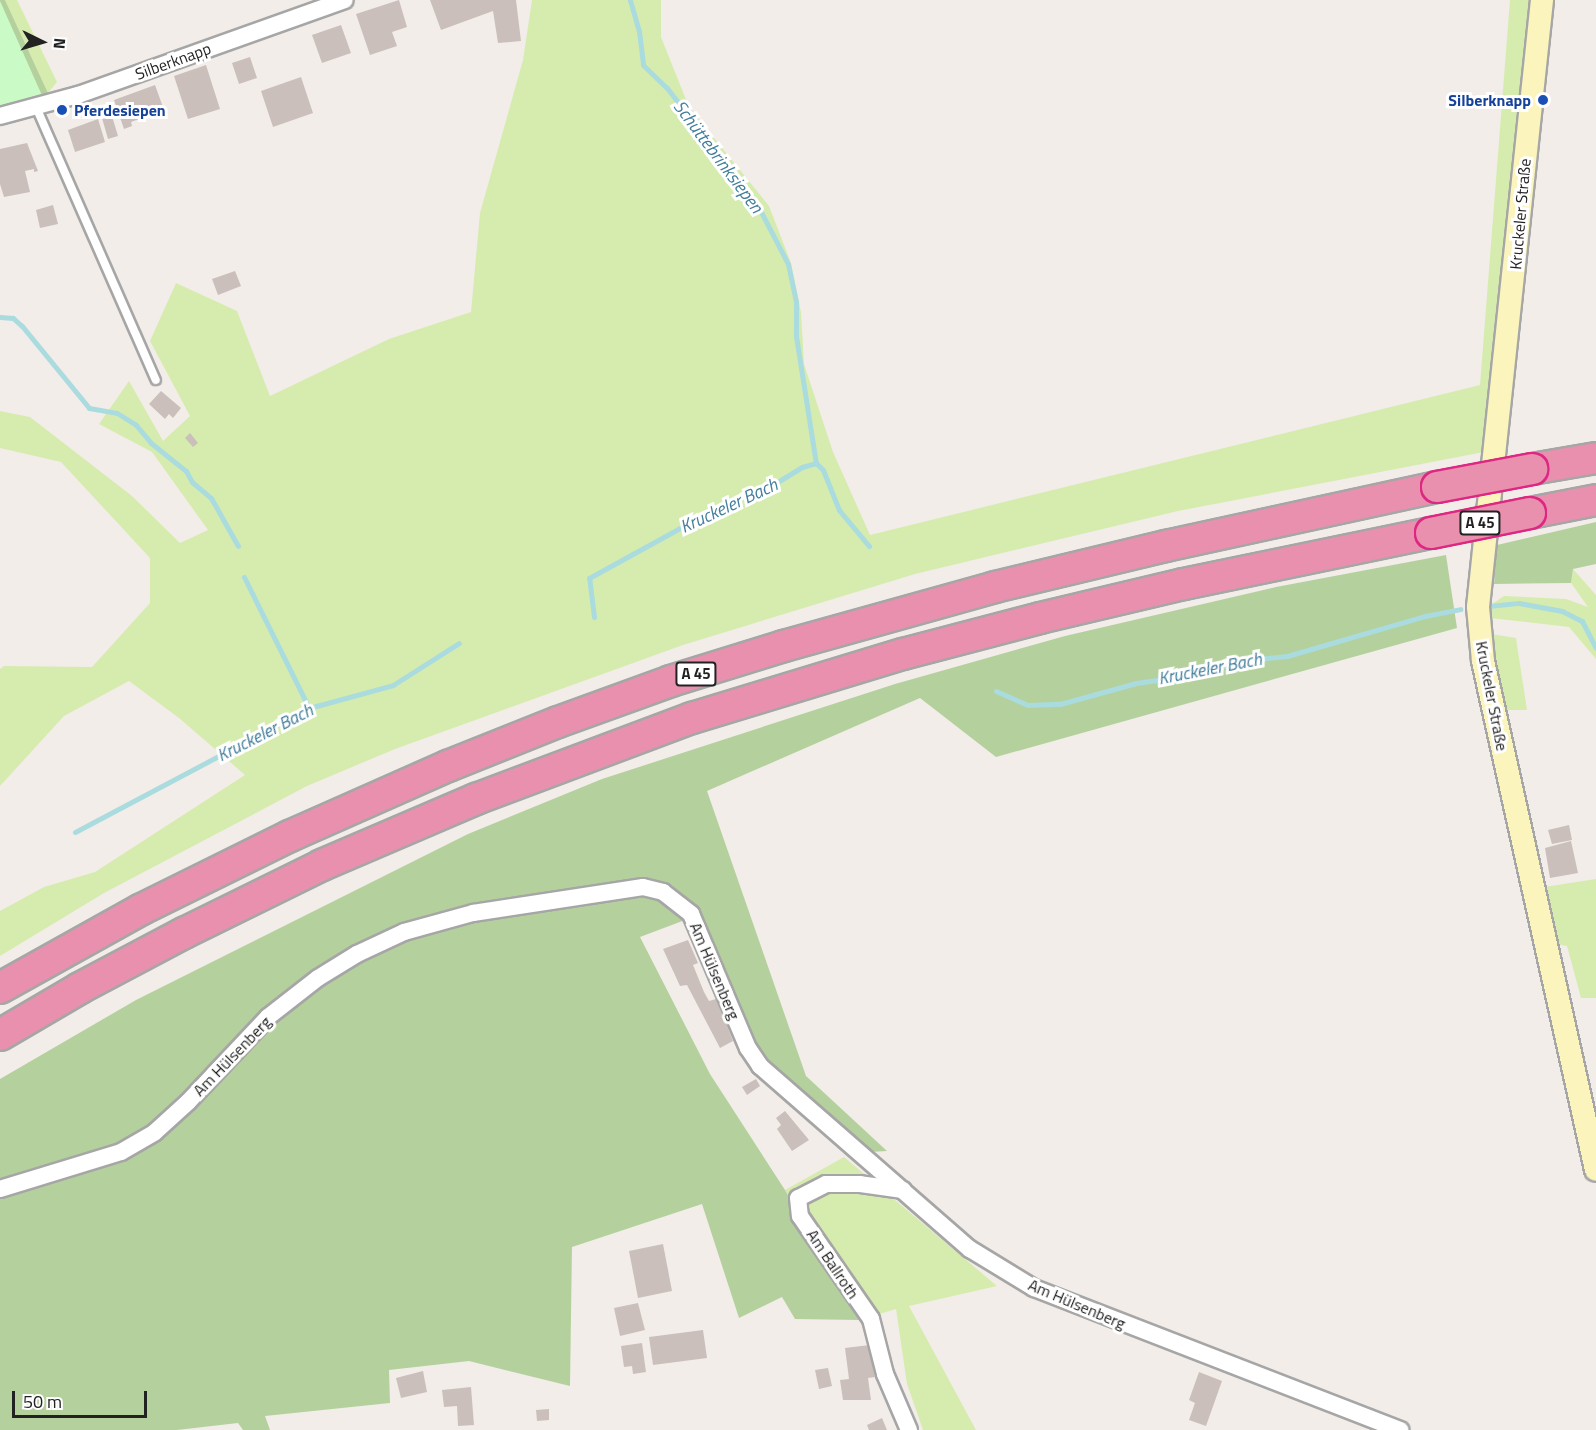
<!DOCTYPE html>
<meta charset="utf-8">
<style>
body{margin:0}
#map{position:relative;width:1596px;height:1430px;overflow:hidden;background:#f2ede8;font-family:"Titillium Web",sans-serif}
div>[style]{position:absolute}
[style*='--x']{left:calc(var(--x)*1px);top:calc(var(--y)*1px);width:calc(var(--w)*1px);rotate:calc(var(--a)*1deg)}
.grass>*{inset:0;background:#d6ecae}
.forest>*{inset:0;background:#b4d19d}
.park>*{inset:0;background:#cafbc6}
.stream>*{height:5px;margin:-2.5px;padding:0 2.5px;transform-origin:2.5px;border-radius:2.5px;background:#a9dbdf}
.building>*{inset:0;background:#cabfbb}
.roads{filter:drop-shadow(2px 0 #a6a6a6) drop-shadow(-2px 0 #a6a6a6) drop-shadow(0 2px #a6a6a6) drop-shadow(0 -2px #a6a6a6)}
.lane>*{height:8px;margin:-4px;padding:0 4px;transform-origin:4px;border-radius:4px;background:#fff}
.street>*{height:16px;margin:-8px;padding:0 8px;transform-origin:8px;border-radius:8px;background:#fff}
.secondary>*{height:22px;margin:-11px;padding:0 11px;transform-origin:11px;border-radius:11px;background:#fbf4bd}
.highway>*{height:30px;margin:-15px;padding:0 15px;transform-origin:15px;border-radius:15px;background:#e990ae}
.bridges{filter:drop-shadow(2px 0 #de2782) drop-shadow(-2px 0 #de2782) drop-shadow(0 2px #de2782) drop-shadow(0 -2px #de2782)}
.highway-bridge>*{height:30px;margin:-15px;padding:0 15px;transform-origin:15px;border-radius:15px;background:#e990ae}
.dots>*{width:16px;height:16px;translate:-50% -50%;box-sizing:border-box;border:3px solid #fff;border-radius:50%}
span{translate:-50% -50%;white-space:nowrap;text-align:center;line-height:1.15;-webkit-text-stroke:6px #fff;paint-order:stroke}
.shield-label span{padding:2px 4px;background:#fff;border:2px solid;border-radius:4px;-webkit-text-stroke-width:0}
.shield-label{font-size:15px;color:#222;font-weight:700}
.street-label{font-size:16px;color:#222}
.transit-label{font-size:16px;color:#164399;font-weight:700}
.right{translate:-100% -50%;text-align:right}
.left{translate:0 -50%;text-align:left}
.water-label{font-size:18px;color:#427d9c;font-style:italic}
.north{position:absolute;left:12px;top:12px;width:60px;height:60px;-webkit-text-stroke:4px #fff;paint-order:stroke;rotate:95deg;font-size:16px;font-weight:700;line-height:24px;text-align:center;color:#222}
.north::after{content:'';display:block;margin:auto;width:21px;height:27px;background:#222;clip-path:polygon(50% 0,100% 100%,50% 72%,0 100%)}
.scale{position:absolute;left:12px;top:1391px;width:135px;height:27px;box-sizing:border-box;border:3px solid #222;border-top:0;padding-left:8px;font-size:18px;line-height:21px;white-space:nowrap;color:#222;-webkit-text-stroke:4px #fff;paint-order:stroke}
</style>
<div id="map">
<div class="grass">
<div style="clip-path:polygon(5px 0,17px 0,57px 82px,48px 93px)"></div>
<div style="clip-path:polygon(532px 0,661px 0,661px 37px,689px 107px,769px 206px,791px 263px,801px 312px,804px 364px,833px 452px,870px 535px,1480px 385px,1510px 0,1532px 0,1484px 452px,1178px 511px,915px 574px,683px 645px,395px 749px,307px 786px,104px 893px,0 956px,0 911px,44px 887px,95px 872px,245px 775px,179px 718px,129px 681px,64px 716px,0 786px,0 669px,4px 666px,92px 667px,150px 603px,150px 558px,61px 462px,0 448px,0 411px,30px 417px,132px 496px,180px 543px,208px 530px,152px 452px,99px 424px,129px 381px,163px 441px,190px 416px,150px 341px,176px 283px,237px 311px,270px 396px,389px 339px,471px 312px,480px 213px,523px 60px)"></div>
<div style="clip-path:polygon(1573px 569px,1596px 595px,1596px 659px,1569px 627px,1490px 618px,1489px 606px,1504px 596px,1566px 599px,1588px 607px,1571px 583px)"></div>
<div style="clip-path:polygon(1491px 634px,1516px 638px,1527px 710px,1506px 710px,1495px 666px)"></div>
<div style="clip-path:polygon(1596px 879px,1596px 998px,1581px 998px,1567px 946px,1556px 944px,1544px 887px)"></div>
<div style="clip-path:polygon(844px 1157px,997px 1286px,909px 1306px,976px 1430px,923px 1430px,907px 1384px,896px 1309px,859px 1320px,785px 1190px)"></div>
</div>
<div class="forest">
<div style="clip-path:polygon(0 0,5px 0,48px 93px,0 105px)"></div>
<div style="clip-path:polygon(1596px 522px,1596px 564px,1573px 569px,1571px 583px,1494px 584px,1497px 545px)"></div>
<div style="clip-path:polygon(1446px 555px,1457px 628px,996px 757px,920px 698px,707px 791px,806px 1076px,887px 1151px,870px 1152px,764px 1063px,701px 914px,640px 937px,710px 1074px,785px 1190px,859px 1320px,795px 1319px,782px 1297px,739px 1318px,702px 1204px,572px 1247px,570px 1386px,469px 1361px,389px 1370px,390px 1403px,265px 1416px,270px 1430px,243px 1430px,238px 1423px,177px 1430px,0 1430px,0 1079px,136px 1000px,468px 834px,602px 779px,895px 684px,1065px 636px,1276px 587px)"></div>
</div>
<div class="park">
<div style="clip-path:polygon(0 1px,44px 100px,0 110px)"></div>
</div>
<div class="stream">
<div style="--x:630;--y:0;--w:32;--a:74"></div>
<div style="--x:639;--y:31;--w:34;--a:83"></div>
<div style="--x:643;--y:65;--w:33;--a:44"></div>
<div style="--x:667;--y:88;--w:151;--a:52.5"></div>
<div style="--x:759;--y:208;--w:63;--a:62.6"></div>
<div style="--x:788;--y:264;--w:39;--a:78"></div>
<div style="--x:796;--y:302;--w:34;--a:90"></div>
<div style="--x:796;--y:336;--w:129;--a:81.1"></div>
<div style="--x:0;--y:317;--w:13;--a:4"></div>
<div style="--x:13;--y:318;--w:12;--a:42"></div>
<div style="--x:22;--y:326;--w:106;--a:50.7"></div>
<div style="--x:89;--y:408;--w:28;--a:10"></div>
<div style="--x:117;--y:413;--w:22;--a:32"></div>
<div style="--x:136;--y:425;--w:23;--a:50"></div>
<div style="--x:151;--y:443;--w:45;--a:38.7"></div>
<div style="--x:186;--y:471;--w:13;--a:61"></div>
<div style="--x:192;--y:482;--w:25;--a:40"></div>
<div style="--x:211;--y:498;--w:55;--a:60.6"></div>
<div style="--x:244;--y:577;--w:146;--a:63.6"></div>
<div style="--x:1489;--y:606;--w:30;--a:-6"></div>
<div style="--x:1519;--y:603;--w:44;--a:10.5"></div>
<div style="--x:1562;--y:611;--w:22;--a:27"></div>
<div style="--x:1582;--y:621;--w:30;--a:63"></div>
<div style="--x:594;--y:617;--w:39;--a:-97"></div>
<div style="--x:589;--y:578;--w:160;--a:-28.8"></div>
<div style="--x:729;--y:501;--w:33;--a:-16"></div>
<div style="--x:761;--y:492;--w:48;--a:-31.4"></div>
<div style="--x:802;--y:467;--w:15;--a:-16"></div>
<div style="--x:816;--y:463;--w:10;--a:45"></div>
<div style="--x:823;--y:470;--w:43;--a:68.2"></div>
<div style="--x:839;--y:510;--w:47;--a:50.2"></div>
<div style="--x:996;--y:691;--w:34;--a:24"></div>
<div style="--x:1027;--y:705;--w:33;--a:-2"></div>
<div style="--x:1060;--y:704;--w:79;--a:-15.4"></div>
<div style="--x:1136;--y:683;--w:63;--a:-8.3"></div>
<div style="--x:1198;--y:674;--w:42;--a:-18"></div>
<div style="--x:1238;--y:661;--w:49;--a:-5.8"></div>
<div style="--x:1287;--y:656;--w:144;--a:-16.2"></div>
<div style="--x:1425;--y:616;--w:36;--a:-11"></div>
<div style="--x:75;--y:832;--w:265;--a:-27.9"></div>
<div style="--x:309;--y:708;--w:87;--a:-15.3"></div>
<div style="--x:393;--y:685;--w:78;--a:-32.5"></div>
</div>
<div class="building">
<div style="clip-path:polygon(399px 0,407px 27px,392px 32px,397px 46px,370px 55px,356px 14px)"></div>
<div style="clip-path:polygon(430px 0,516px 0,521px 41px,498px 43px,493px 11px,441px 30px)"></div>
<div style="clip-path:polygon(341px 25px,351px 53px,322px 63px,312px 35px)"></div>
<div style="clip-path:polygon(250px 57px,257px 78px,239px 84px,232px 63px)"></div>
<div style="clip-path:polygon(206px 65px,220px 109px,188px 119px,174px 76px)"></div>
<div style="clip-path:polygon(301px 77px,313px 113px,273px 127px,261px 91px)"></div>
<div style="clip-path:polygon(155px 85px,164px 110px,131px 122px,132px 126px,124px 129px,114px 100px)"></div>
<div style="clip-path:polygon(112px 116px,118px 136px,108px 139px,102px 118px)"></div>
<div style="clip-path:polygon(98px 119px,105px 142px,75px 152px,68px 130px)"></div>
<div style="clip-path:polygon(27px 143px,38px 171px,34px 172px,34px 169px,25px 171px,30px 192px,4px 197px,0 184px,0 149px)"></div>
<div style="clip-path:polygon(53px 205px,58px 224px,40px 228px,36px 210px)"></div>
<div style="clip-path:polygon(235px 271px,241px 286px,218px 295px,212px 279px)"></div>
<div style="clip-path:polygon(161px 391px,181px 408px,173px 418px,169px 414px,165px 419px,149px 404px)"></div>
<div style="clip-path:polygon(190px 433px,198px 443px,193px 447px,185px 438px)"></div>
<div style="clip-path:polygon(1569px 825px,1572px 840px,1552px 844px,1548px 830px)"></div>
<div style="clip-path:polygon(1571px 841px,1578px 873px,1550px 878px,1545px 848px)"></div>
<div style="clip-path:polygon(688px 940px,698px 963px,693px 965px,704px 992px,709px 1001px,716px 999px,733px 1041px,720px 1048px,687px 985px,680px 986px,663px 949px)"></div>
<div style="clip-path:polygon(756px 1079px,760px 1086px,747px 1095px,742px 1087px)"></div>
<div style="clip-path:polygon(785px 1111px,809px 1140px,792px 1151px,777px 1129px,781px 1125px,776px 1118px)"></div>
<div style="clip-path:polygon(663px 1244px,672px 1291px,638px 1298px,629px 1251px)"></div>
<div style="clip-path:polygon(638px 1303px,645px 1330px,620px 1336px,614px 1308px)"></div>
<div style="clip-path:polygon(703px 1330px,707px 1358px,653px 1365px,649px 1337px)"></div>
<div style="clip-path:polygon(642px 1343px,646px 1372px,633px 1374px,632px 1366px,624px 1367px,621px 1346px)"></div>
<div style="clip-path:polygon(870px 1345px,875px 1377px,868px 1378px,871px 1400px,843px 1400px,840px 1380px,849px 1379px,845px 1348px)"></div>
<div style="clip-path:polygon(828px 1368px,832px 1386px,819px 1389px,815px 1370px)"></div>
<div style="clip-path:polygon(423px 1371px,427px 1392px,401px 1398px,396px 1378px)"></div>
<div style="clip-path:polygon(1199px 1372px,1222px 1381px,1206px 1426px,1189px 1420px,1195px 1403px,1189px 1400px)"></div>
<div style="clip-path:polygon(471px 1387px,474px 1425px,458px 1426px,457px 1406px,444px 1407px,442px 1390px)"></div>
<div style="clip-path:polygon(549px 1409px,549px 1420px,537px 1421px,536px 1410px)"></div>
<div style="clip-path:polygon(882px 1418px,887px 1430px,869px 1430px,867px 1425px)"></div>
</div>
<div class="roads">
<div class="lane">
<div style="--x:36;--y:107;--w:298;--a:66.3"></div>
</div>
<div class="street">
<div style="--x:0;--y:116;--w:81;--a:-15.1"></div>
<div style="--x:78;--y:95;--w:283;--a:-19.6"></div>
<div style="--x:0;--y:1189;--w:127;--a:-17"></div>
<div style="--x:121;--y:1152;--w:39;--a:-30"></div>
<div style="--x:155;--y:1132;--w:45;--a:-42.3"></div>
<div style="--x:188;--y:1102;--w:117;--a:-46.7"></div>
<div style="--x:268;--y:1017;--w:63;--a:-38"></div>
<div style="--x:318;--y:978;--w:46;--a:-31.6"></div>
<div style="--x:357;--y:954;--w:52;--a:-25.1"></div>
<div style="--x:404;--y:932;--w:72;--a:-15.4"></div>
<div style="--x:473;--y:913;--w:172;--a:-8.7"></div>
<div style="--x:643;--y:887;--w:21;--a:14"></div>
<div style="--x:663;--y:892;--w:36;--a:38"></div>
<div style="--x:691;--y:914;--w:146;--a:67"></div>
<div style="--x:748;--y:1048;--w:22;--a:56"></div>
<div style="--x:760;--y:1066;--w:279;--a:41.1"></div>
<div style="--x:970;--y:1249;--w:75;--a:31.4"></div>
<div style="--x:1034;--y:1288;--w:393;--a:21.2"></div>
<div style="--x:903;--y:1190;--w:43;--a:-172.1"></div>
<div style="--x:860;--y:1184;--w:34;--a:180"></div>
<div style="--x:826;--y:1184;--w:31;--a:153"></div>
<div style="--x:798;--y:1198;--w:18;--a:84"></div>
<div style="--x:800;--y:1216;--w:125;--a:55.4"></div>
<div style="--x:871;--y:1319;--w:57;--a:75.7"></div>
<div style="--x:885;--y:1374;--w:61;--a:66.8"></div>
</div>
<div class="secondary">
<div style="--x:1542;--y:0;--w:610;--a:96.02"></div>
<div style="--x:1478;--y:607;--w:54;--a:84.7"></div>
<div style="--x:1483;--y:661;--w:521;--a:77.48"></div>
</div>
<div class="highway">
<div style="--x:1532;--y:469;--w:65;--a:-9.8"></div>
<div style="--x:1530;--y:513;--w:67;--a:-11.1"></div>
<div style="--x:0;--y:988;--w:162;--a:-29.1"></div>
<div style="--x:142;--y:909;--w:165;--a:-26.3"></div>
<div style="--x:290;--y:836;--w:173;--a:-23.9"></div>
<div style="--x:448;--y:766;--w:118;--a:-21.8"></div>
<div style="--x:558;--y:722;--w:120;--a:-19.9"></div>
<div style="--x:671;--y:681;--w:118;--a:-17.2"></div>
<div style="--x:784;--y:646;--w:219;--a:-15.6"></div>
<div style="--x:995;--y:587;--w:176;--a:-13.5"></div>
<div style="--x:1166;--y:546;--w:277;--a:-12.3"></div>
<div style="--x:0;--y:1035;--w:93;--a:-30.4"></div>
<div style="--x:80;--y:988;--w:118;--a:-27.9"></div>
<div style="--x:184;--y:933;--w:154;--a:-26.2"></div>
<div style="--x:322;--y:865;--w:168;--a:-23.2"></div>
<div style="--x:476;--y:799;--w:231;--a:-20.6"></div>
<div style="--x:692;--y:718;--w:220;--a:-16.9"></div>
<div style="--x:903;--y:654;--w:142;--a:-14.7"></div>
<div style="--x:1040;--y:618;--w:148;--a:-13.3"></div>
<div style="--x:1184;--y:584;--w:252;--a:-11.7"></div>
</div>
</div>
<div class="bridges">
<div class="highway-bridge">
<div style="--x:1437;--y:487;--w:97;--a:-10.7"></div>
<div style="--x:1431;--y:533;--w:101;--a:-11.4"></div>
</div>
</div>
<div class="dots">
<div style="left:1543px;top:100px;background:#1a4fb4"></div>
<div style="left:62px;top:110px;background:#1a4fb4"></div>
</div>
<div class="shield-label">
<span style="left:1480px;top:523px">A 45</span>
<span style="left:696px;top:674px">A 45</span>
</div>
<div class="street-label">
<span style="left:173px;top:61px;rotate:-20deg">Silberknapp</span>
<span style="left:1520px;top:214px;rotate:-85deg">Kruckeler Straße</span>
<span style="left:1492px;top:696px;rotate:79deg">Kruckeler Straße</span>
<span style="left:715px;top:971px;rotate:67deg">Am Hülsenberg</span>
<span style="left:232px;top:1056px;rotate:-46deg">Am Hülsenberg</span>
<span style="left:833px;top:1264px;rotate:56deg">Am Ballroth</span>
<span style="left:1077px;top:1304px;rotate:23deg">Am Hülsenberg</span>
</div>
<div class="transit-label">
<span class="right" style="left:1531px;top:100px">Silberknapp</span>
<span class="left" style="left:74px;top:110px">Pferdesiepen</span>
</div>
<div class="water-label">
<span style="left:718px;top:157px;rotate:53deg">Schüttebrinksiepen</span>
<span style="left:729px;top:506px;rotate:-25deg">Kruckeler Bach</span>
<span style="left:1210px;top:669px;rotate:-11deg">Kruckeler Bach</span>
<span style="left:265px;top:733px;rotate:-27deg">Kruckeler Bach</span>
</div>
<div class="north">N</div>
<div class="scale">50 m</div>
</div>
